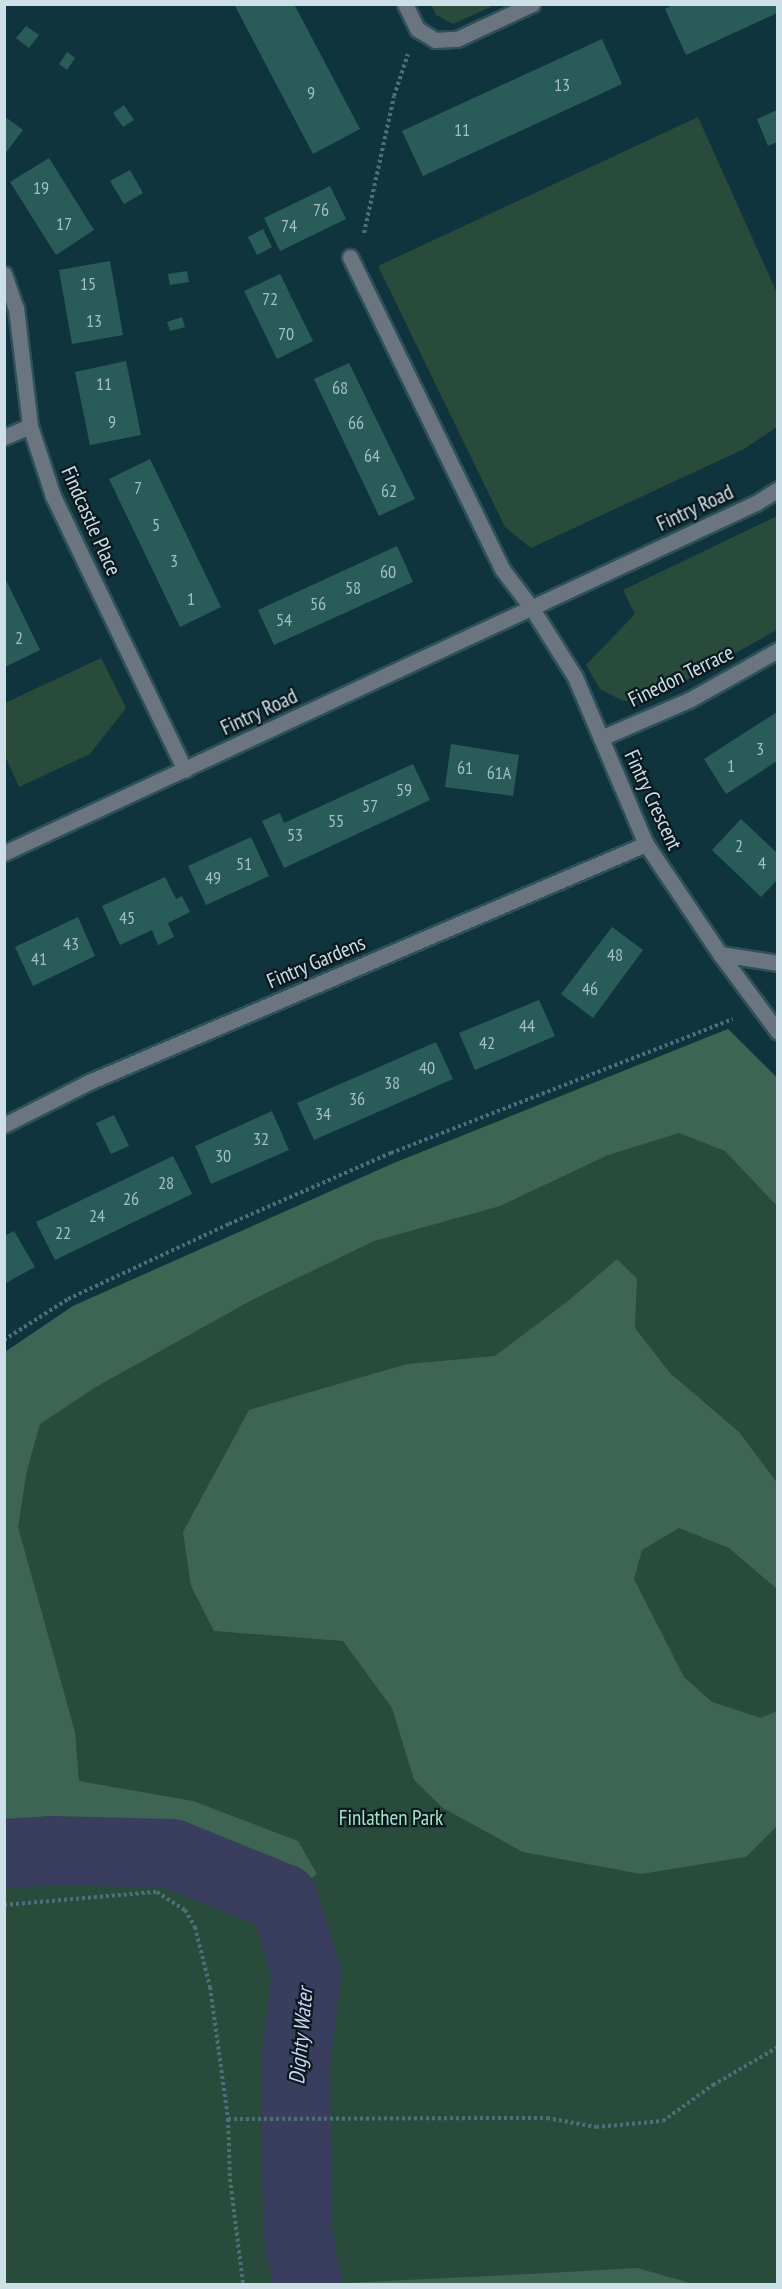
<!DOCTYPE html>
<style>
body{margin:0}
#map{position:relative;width:782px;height:2289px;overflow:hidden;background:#10343e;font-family:"PT Sans Narrow",sans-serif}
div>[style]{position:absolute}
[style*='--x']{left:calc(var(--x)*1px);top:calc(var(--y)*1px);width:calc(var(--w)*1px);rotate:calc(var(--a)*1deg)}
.green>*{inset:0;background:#284b3b}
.forest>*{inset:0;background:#3e6553}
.river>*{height:69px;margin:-34.5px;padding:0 34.5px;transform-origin:34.5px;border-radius:34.5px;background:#3a3e5e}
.building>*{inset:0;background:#295c59}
.path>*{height:4px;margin-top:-2px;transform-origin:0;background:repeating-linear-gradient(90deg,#4f6e77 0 3px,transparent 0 6px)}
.roads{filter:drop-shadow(2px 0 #2e5059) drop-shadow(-2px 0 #2e5059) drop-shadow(0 2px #2e5059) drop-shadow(0 -2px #2e5059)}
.minor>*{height:15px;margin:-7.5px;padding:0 7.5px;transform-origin:7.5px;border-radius:7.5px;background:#6b757f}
span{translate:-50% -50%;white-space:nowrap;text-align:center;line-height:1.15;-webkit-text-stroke:4.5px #0a191e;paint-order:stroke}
.number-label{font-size:18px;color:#a4bfc4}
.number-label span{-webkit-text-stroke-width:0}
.street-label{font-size:21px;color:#cde0e7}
.park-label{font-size:21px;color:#a0e6c4}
.water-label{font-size:22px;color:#cbd2f6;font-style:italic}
.frame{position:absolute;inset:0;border:6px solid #cde0e7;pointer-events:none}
</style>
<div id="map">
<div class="green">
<div style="clip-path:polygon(431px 5px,495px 5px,453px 24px,436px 15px)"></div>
<div style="clip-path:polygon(698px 117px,777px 293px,777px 427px,744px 449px,531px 548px,505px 527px,378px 266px)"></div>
<div style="clip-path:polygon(777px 516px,777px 630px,650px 700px,623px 701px,600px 689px,586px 665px,635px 614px,623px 590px)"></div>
<div style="clip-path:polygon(101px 658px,126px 708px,90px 754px,19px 787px,5px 756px,5px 703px)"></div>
<div style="clip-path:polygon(728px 1029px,778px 1078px,777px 2284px,5px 2284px,5px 1352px,73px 1306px,394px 1163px)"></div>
</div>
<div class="forest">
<div style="clip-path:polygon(728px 1029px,777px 1078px,777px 1206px,725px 1151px,679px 1133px,608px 1155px,500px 1206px,374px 1241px,250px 1301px,96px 1387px,40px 1424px,27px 1470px,18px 1527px,75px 1732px,79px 1781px,193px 1801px,298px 1841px,317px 1874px,283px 1898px,172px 1853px,52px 1850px,5px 1853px,5px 1352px,73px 1306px,394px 1163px)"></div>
<div style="clip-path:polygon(617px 1259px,637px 1279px,635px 1328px,670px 1373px,739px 1432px,778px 1484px,777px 1589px,729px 1548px,679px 1528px,642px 1550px,634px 1579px,684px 1677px,712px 1702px,761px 1718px,777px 1711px,777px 1826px,746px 1857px,641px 1874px,523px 1852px,443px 1808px,414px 1780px,392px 1708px,343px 1641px,214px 1631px,191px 1586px,183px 1532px,249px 1410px,407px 1364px,495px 1356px,568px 1301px)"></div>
<div style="clip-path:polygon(637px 2268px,694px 2284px,324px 2284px,530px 2274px)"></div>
</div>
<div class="river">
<div style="--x:4;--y:1853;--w:48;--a:-3.6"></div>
<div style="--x:52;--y:1850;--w:120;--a:1.4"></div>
<div style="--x:172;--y:1853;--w:120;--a:22.1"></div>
<div style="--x:283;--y:1898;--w:78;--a:73"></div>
<div style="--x:306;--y:1973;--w:90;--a:97"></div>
<div style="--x:295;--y:2062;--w:167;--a:89.3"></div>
<div style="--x:297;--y:2229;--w:56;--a:79.7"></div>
</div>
<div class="building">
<div style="clip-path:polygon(234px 4px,294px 4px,360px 129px,313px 154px)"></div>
<div style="clip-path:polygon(675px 4px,777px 4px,777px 13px,686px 55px,665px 9px)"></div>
<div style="clip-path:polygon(26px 26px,39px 35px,29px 48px,16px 38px)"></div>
<div style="clip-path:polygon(602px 39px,622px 84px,423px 176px,402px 131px)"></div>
<div style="clip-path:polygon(67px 52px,75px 58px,67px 70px,59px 64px)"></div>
<div style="clip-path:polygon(124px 105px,134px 120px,123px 127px,113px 113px)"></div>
<div style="clip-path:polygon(777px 110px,777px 142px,768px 146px,757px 119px)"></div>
<div style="clip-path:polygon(4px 116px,23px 130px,4px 155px)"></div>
<div style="clip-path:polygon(49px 158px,94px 230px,56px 255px,10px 182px)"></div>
<div style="clip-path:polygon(130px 170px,143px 193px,124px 204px,110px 181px)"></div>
<div style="clip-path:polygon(330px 186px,346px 219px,280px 251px,264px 218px)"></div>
<div style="clip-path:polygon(263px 229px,272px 247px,257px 255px,248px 237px)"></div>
<div style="clip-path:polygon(110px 261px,123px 335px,72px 344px,59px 270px)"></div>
<div style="clip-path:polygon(187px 271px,189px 282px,170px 285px,168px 274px)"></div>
<div style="clip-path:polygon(280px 274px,313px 341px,277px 359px,244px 291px)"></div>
<div style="clip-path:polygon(182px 317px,185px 327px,170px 331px,167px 322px)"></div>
<div style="clip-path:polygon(126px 361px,141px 435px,90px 445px,75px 372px)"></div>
<div style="clip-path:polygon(349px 363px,415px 499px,379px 516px,314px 379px)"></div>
<div style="clip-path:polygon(150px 459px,221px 607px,180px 627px,109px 479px)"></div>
<div style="clip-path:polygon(397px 546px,413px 582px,274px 645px,258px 610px)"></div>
<div style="clip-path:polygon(5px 578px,40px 650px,5px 667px)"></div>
<div style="clip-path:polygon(777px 712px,777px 761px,726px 794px,704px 759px)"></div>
<div style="clip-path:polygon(451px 744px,519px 755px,513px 796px,445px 787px)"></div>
<div style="clip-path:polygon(413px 764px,430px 800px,284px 868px,262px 821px,280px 813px,284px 823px)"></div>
<div style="clip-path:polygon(741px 819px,777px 853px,777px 880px,761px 897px,712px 850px)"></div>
<div style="clip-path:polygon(251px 837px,269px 876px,206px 905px,188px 866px)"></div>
<div style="clip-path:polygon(165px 877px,176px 899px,182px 896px,190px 912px,168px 923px,174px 937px,158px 945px,152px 930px,120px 945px,102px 906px)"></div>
<div style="clip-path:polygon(78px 917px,95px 956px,33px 986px,15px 947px)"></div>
<div style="clip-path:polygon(612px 927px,643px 950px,593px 1018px,561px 994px)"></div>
<div style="clip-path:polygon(539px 1000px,555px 1036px,475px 1070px,459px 1033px)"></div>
<div style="clip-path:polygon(436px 1042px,453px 1079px,314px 1140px,297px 1103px)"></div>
<div style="clip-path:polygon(272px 1111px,289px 1150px,211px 1184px,195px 1146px)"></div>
<div style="clip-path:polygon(114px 1115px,129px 1146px,111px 1154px,96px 1123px)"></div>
<div style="clip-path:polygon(173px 1156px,192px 1194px,55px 1260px,36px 1222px)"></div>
<div style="clip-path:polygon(14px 1231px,35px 1267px,4px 1284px,4px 1236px)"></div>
</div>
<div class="path">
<div style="--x:364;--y:233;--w:140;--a:-77.6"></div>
<div style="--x:394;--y:96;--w:44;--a:-71.6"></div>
<div style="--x:4;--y:1340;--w:76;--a:-32.6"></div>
<div style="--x:68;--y:1299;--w:178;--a:-25"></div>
<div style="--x:229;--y:1224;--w:177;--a:-23.7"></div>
<div style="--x:391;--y:1153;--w:367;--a:-21.4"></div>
<div style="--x:4;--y:1905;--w:154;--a:-4.9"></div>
<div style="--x:157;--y:1892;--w:33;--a:33"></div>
<div style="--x:185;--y:1910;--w:20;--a:60"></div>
<div style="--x:195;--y:1927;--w:62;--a:76"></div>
<div style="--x:210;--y:1987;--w:133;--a:82.2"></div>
<div style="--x:228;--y:2119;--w:60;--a:88.1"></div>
<div style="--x:230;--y:2179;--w:106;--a:82.9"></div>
<div style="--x:228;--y:2119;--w:319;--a:-0.2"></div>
<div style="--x:547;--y:2118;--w:50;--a:10.4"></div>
<div style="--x:596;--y:2127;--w:67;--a:-5.1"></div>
<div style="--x:663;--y:2121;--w:62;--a:-35.8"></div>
<div style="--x:713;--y:2085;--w:75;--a:-30.3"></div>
</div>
<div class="roads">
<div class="minor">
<div style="--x:405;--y:4;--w:28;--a:64"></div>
<div style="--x:417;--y:29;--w:21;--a:31"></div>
<div style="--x:435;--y:40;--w:22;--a:-3"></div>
<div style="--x:457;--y:39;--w:83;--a:-25"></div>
<div style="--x:350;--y:257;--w:347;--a:64"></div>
<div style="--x:502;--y:569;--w:48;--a:52.7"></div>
<div style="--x:531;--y:607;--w:83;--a:57.8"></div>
<div style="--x:575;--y:677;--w:181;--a:67"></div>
<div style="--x:646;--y:844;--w:133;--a:56.1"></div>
<div style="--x:720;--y:954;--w:59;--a:8.8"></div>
<div style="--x:4;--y:274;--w:36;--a:71"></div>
<div style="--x:16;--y:308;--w:119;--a:83.2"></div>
<div style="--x:30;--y:426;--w:74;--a:71.8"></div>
<div style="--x:53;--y:496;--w:304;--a:64.3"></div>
<div style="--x:4;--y:437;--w:28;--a:-23"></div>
<div style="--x:601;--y:738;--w:96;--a:-23.4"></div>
<div style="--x:689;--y:700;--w:102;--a:-29.3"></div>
<div style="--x:4;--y:853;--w:829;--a:-24.96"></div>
<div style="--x:756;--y:503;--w:26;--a:-32"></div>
<div style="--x:720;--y:954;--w:97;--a:53.4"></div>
<div style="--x:4;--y:1125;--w:95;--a:-26.8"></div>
<div style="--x:89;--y:1082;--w:606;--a:-23.14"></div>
</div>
</div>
<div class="number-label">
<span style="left:562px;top:85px">13</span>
<span style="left:311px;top:93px">9</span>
<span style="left:462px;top:130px">11</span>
<span style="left:41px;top:188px">19</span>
<span style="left:321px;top:210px">76</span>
<span style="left:64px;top:224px">17</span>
<span style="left:289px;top:226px">74</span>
<span style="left:88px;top:284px">15</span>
<span style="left:270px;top:299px">72</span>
<span style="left:94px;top:321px">13</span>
<span style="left:286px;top:334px">70</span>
<span style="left:104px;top:384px">11</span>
<span style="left:340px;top:388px">68</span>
<span style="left:112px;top:422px">9</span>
<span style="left:356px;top:423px">66</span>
<span style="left:372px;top:456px">64</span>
<span style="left:138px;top:488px">7</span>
<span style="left:389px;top:491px">62</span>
<span style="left:156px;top:525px">5</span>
<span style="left:174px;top:561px">3</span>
<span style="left:388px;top:572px">60</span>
<span style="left:353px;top:588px">58</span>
<span style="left:191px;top:599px">1</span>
<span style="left:318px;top:604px">56</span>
<span style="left:284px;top:620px">54</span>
<span style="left:19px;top:638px">2</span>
<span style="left:760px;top:749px">3</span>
<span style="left:731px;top:766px">1</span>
<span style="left:465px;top:768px">61</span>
<span style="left:499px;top:773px">61A</span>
<span style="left:404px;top:790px">59</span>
<span style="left:370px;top:806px">57</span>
<span style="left:336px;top:821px">55</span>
<span style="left:295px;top:835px">53</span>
<span style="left:739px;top:846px">2</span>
<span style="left:762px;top:863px">4</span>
<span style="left:244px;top:864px">51</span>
<span style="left:213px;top:878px">49</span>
<span style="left:127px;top:918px">45</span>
<span style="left:71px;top:944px">43</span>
<span style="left:615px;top:955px">48</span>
<span style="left:39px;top:959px">41</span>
<span style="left:590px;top:989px">46</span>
<span style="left:527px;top:1026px">44</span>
<span style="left:487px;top:1043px">42</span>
<span style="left:427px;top:1068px">40</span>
<span style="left:392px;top:1083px">38</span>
<span style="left:357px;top:1099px">36</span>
<span style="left:323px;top:1114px">34</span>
<span style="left:261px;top:1139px">32</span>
<span style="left:223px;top:1156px">30</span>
<span style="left:166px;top:1183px">28</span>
<span style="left:131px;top:1199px">26</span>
<span style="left:97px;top:1216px">24</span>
<span style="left:63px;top:1233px">22</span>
</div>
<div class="street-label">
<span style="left:695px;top:508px;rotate:-25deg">Fintry Road</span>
<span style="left:91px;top:521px;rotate:66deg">Findcastle Place</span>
<span style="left:681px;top:676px;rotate:-26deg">Finedon Terrace</span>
<span style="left:259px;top:712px;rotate:-25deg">Fintry Road</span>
<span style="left:653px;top:800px;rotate:65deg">Fintry Crescent</span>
<span style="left:316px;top:962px;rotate:-23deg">Fintry Gardens</span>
</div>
<div class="park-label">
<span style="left:391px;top:1818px">Finlathen Park</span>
</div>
<div class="water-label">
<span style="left:301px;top:2036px;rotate:-85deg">Dighty Water</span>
</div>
<div class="frame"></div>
</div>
